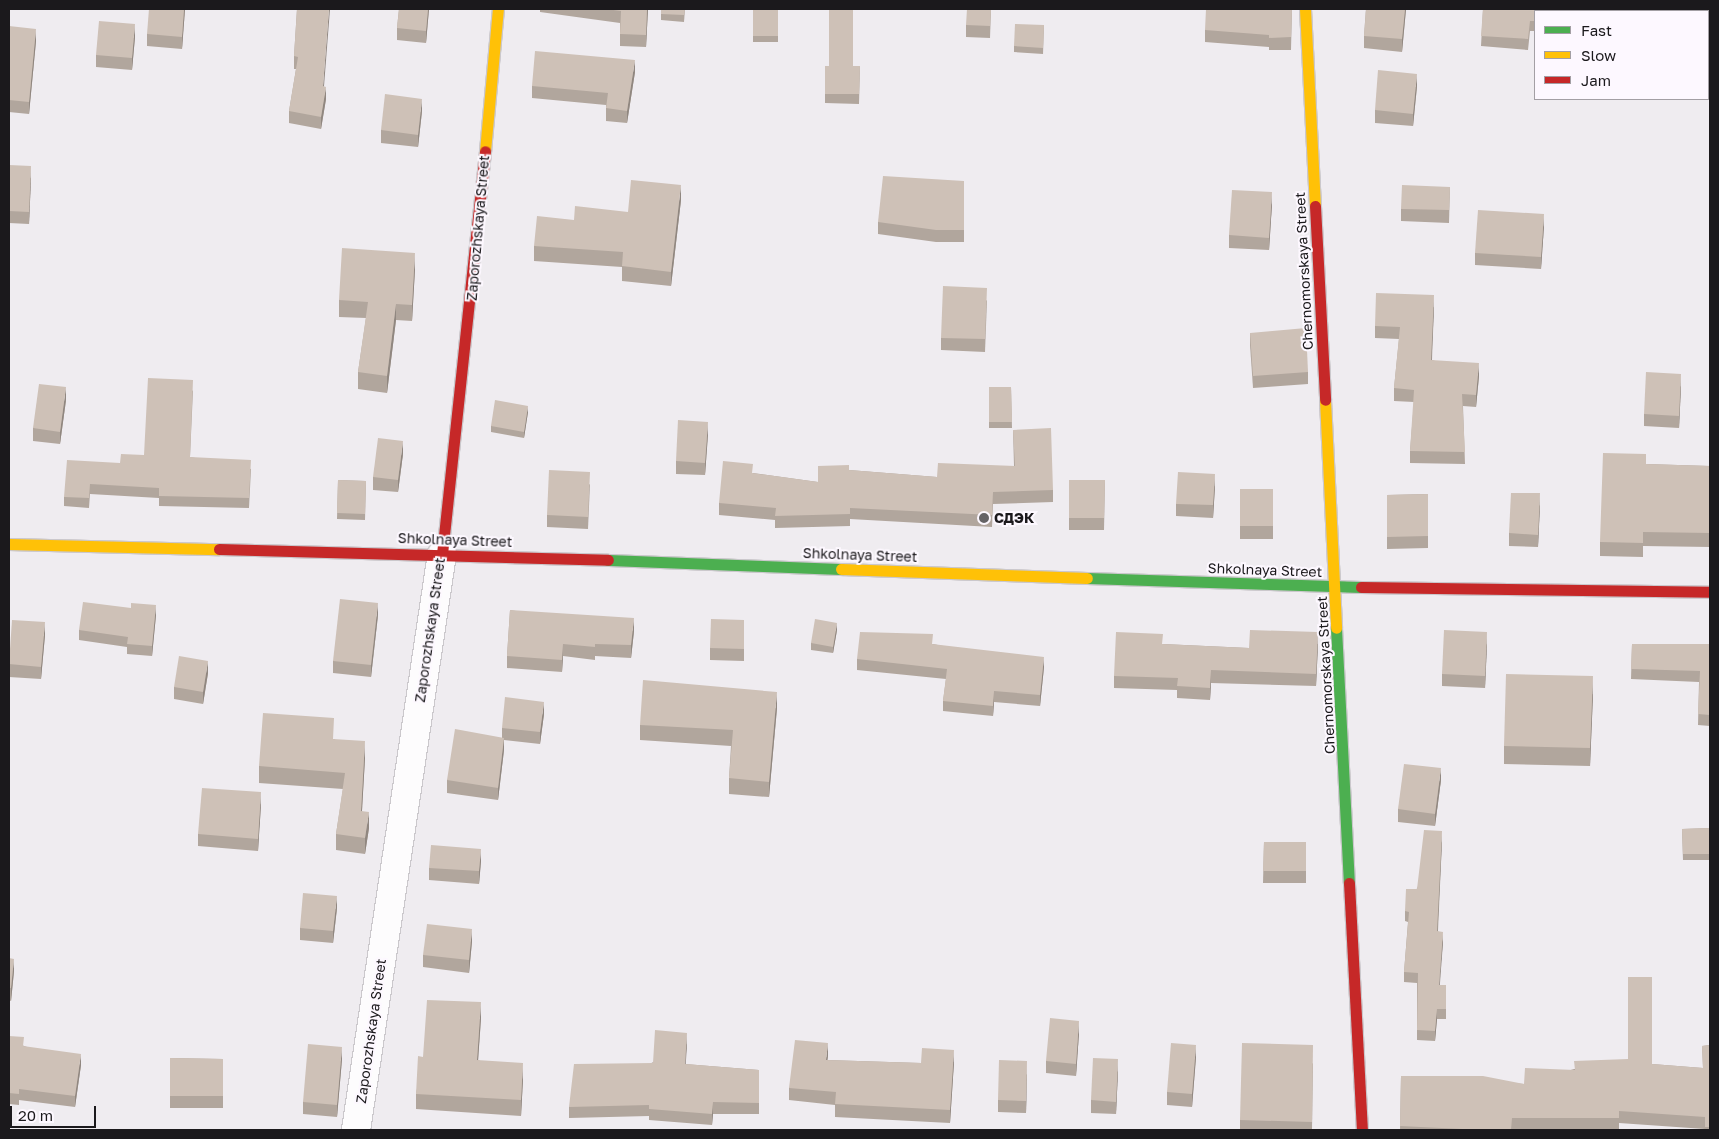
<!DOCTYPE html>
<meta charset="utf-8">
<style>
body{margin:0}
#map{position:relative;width:1719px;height:1139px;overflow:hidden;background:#efecf0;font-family:"Golos Text",sans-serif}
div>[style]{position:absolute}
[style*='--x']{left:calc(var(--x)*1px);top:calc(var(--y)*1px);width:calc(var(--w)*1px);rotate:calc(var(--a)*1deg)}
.roads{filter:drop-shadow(1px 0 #cbc8cc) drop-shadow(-1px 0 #cbc8cc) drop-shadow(0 1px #cbc8cc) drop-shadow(0 -1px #cbc8cc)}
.street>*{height:28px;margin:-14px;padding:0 14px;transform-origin:14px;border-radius:14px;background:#fdfcfd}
.fast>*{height:11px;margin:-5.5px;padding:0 5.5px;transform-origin:5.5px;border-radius:5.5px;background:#4caf50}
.slow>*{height:11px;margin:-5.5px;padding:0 5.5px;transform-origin:5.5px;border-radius:5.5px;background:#ffc107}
.jam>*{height:11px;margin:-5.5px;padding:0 5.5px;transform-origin:5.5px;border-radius:5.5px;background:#c62828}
.wall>*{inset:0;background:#b1a69d}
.shaded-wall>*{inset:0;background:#908780}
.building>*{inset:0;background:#cec1b7}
.dots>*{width:14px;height:14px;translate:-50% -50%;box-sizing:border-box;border:2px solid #fdf8ff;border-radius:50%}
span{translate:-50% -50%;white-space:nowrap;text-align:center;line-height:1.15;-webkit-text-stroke:4px #fdf8ff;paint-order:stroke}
.street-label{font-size:14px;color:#1b191c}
.poi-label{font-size:14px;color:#1b191c;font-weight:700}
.left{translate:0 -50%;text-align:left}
.frame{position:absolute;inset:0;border:10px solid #1b191c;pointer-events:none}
.legend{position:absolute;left:1534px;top:10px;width:175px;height:90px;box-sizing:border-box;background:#fdf8ff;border:1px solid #a39fa4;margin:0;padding:6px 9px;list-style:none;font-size:15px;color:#1b191c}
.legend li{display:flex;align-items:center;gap:10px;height:25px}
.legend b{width:25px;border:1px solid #a39fa4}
.scale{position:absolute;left:10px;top:1106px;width:86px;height:22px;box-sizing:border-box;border:2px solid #1b191c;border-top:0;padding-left:6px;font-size:15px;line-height:18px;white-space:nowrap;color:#1b191c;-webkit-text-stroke:4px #fdf8ff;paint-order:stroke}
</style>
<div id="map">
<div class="roads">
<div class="street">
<div style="--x:356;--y:1130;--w:582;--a:-81.51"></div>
</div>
<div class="fast">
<div style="--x:608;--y:560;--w:233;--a:2.2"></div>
<div style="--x:1087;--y:578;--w:274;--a:1.9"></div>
<div style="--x:1336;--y:628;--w:255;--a:87.1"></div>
</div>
<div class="slow">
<div style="--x:1305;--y:9;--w:197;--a:87.1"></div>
<div style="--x:485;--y:151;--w:143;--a:-84.8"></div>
<div style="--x:1325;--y:400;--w:228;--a:87.2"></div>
<div style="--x:9;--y:544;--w:210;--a:1.4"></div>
<div style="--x:841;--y:569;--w:246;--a:2.1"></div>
</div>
<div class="jam">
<div style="--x:1315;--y:206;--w:194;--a:87"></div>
<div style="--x:219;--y:549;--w:389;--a:1.6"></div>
<div style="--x:442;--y:554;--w:405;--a:-83.9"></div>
<div style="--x:1361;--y:587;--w:349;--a:0.8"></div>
<div style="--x:1349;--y:883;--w:247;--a:87"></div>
</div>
</div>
<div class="wall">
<div style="clip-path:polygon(185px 9px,182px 49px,147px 46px,147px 34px)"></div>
<div style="clip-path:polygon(297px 9px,326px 99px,321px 129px,289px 123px,289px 111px,296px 69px,294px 69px,294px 56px)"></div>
<div style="clip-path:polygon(399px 9px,429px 9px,426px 43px,397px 40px,397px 28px)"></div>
<div style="clip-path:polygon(540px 9px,648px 9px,646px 47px,620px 46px,620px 23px,540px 12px)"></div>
<div style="clip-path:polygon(661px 9px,685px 9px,684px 22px,661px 20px)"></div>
<div style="clip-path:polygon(753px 9px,778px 9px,778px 42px,753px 42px)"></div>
<div style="clip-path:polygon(991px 9px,990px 38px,966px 37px,966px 25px)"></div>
<div style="clip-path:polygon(1292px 9px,1291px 50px,1269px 50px,1269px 47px,1205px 42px,1205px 30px)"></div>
<div style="clip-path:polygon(1366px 9px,1406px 9px,1402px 52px,1364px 48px,1364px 36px)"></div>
<div style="clip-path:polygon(1483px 9px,1702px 9px,1701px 11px,1535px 11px,1535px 31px,1530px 31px,1528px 50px,1481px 46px)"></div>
<div style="clip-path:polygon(1044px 25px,1043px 54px,1014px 52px,1014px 46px)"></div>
<div style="clip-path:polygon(9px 26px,36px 41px,29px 114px,9px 112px)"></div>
<div style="clip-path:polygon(135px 37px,132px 70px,96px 67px,96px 55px)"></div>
<div style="clip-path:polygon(825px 66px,860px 66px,859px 104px,825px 103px)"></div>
<div style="clip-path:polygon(635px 72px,627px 123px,606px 121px,606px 105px,532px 98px,532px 86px)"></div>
<div style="clip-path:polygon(1417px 86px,1413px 126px,1375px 123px,1375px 110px)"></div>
<div style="clip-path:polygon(422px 111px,418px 147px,381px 143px,381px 130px)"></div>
<div style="clip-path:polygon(9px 165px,31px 178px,29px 224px,9px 223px)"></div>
<div style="clip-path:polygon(964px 181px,964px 242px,936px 242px,878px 234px,878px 222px)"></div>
<div style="clip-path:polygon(1450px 187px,1449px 223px,1401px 221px,1401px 209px)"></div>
<div style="clip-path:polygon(681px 200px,671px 286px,622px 281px,622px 267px,534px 261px,534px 246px,574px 220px,628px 212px)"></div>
<div style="clip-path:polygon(1272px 204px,1269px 250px,1229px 248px,1229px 235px)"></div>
<div style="clip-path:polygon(1544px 226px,1541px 269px,1475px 265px,1475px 253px)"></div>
<div style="clip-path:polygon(415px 269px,412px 321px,396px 320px,387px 393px,358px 389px,358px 372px,366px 318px,339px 317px,339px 300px)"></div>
<div style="clip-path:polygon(987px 300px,985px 352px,941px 350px,941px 338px)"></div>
<div style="clip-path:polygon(1434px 307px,1432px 360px,1479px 376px,1476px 407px,1463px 406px,1465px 464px,1410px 463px,1410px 451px,1414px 402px,1394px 401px,1394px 388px,1399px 339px,1375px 338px,1375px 326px)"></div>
<div style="clip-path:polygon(1250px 333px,1308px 372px,1308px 384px,1253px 388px,1250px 345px)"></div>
<div style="clip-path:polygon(1681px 386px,1679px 428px,1644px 426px,1644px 414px)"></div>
<div style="clip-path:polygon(989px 387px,1011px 387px,1012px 428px,989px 428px)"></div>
<div style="clip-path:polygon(193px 390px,190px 457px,251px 469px,249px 508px,159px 506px,159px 498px,90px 494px,89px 508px,64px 506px,64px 497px,144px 455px)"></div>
<div style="clip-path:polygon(66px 400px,60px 444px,33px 441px,33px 428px)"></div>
<div style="clip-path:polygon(528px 412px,524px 438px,491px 432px,491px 426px)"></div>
<div style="clip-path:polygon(1013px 430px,1053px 490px,1053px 502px,993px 504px,992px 527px,850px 519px,850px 526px,775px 528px,775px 520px,719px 515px,719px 503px,753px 473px,818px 482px,818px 466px,849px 470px,937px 477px,1014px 466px)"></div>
<div style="clip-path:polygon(708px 434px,705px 475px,676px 474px,676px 461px)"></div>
<div style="clip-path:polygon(403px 454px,398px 492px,373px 490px,373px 477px)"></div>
<div style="clip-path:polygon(1646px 464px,1710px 466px,1710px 547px,1643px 546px,1643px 557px,1600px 556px,1600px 542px)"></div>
<div style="clip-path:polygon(338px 480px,366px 481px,365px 520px,337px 519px)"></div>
<div style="clip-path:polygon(1069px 480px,1105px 480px,1104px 530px,1069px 530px)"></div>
<div style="clip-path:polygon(590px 484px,588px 529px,547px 527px,547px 515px)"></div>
<div style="clip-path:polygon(1215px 486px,1213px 518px,1176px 516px,1176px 504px)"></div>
<div style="clip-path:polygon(1240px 489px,1273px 489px,1273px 539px,1240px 539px)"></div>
<div style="clip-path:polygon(1428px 494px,1428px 548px,1387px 549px,1387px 495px)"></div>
<div style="clip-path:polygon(1540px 505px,1538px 547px,1509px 546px,1509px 533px)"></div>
<div style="clip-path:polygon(510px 610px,634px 631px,631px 658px,595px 656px,595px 660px,563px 656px,562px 672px,507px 668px,507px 656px)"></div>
<div style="clip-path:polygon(156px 615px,152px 656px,127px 654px,127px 647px,79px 640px,79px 630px)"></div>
<div style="clip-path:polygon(378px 615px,371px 677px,333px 673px,333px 661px)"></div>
<div style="clip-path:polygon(744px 620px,744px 661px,710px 660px,710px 648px)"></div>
<div style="clip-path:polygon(837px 630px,833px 653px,811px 650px,811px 643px)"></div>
<div style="clip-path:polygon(45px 635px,41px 679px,9px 677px,9px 661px)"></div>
<div style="clip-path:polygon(933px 644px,1044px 667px,1040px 706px,994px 702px,993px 716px,943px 711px,943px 701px,946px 679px,857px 670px,857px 659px)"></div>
<div style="clip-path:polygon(1163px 644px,1249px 648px,1318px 644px,1316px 686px,1211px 683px,1210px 700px,1177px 698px,1177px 690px,1114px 688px,1114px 676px)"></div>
<div style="clip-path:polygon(1487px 644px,1485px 688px,1442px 686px,1442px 674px)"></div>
<div style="clip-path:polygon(1632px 644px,1710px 644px,1710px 726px,1698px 725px,1699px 682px,1631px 679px)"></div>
<div style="clip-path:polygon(208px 673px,203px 704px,174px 699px,174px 687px)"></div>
<div style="clip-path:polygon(1593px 694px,1590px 766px,1504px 764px,1504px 746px)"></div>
<div style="clip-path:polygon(777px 708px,769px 797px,729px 794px,729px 778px,731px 746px,640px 740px,640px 725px)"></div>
<div style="clip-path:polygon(544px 714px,540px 744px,504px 740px,504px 750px,498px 800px,447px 793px,447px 780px,502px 738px,502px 728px)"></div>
<div style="clip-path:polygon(334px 739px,365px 758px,362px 811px,369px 828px,365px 854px,336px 850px,336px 834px,343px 789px,259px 783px,259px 766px)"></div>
<div style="clip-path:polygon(1441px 780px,1435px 826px,1398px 822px,1398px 809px)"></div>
<div style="clip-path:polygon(261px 804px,258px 851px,198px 846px,198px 834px)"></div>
<div style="clip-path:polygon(1710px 828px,1710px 860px,1683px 860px,1682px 829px)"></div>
<div style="clip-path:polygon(1442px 841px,1438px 931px,1443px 942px,1439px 985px,1446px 985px,1446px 1019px,1437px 1019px,1435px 1041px,1417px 1040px,1417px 983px,1404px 982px,1404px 972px,1408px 922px,1405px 921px,1405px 911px)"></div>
<div style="clip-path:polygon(1264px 842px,1306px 842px,1306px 883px,1263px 883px)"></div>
<div style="clip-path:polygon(481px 861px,479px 884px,429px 880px,429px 868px)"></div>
<div style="clip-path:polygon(337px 908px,333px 943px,300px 940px,300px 928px)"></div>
<div style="clip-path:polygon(472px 941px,469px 973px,423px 967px,423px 955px)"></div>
<div style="clip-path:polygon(9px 958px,14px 971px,11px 1001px,9px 1000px)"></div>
<div style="clip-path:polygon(481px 1018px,478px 1060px,523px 1079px,521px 1116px,416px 1109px,416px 1094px,423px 1057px)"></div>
<div style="clip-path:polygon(1079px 1033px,1076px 1076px,1046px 1073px,1046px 1061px)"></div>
<div style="clip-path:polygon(9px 1036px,24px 1046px,81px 1065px,75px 1107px,19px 1100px,19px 1105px,9px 1104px)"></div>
<div style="clip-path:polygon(687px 1044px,685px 1064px,759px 1070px,759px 1114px,713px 1114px,712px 1125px,649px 1120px,649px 1116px,569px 1118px,569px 1107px)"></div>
<div style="clip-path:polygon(1710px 1045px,1710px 1130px,1705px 1130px,1705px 1129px,1619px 1123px,1619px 1130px,1400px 1130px,1401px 1076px,1524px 1084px,1574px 1069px,1652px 1064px,1703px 1068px,1702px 1046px)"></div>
<div style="clip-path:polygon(828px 1056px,827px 1060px,921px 1063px,954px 1062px,950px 1123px,835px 1117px,835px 1105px,789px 1100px,789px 1088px)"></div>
<div style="clip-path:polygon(1196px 1057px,1192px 1107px,1167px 1105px,1167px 1092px)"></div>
<div style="clip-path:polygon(170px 1058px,223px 1059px,223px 1108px,170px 1108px)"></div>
<div style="clip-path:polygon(342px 1059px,337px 1117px,303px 1114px,303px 1102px)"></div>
<div style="clip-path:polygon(1313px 1063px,1312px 1130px,1240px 1130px,1240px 1120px)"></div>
<div style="clip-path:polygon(1118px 1071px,1116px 1114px,1091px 1113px,1091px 1100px)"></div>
<div style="clip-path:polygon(1027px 1074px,1026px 1113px,998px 1112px,998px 1100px)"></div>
</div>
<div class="shaded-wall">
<div style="clip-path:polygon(184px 9px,185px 9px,182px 49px,182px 37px)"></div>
<div style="clip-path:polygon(329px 9px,330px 9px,323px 99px,323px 86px)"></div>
<div style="clip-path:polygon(428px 9px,429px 9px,426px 43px,426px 31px)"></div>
<div style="clip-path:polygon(647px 9px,648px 9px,646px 47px,646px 35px)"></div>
<div style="clip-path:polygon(1405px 9px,1406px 9px,1402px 52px,1402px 39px)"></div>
<div style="clip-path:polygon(135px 24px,135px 37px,132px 70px,132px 58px)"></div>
<div style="clip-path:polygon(36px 29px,36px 41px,29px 114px,29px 102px)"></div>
<div style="clip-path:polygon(635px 60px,635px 72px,627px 123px,627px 111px)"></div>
<div style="clip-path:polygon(1417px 74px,1417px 86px,1413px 126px,1413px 114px)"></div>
<div style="clip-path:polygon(326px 87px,326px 99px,321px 129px,321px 117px)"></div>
<div style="clip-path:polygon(422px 99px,422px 111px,418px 147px,418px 135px)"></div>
<div style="clip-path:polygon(31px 166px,31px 178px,29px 224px,29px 212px)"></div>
<div style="clip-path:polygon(681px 185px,681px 200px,671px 286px,671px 272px)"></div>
<div style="clip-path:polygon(1272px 192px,1272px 204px,1269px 250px,1269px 238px)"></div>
<div style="clip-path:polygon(1544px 214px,1544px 226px,1541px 269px,1541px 257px)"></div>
<div style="clip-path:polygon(415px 253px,415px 269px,412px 321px,412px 305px)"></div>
<div style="clip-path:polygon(1434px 295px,1434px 307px,1431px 372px,1431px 360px)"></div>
<div style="clip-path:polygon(396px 304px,396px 320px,387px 393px,387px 376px)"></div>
<div style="clip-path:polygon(1479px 363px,1479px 376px,1476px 407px,1476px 395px)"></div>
<div style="clip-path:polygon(1681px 374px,1681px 386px,1679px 428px,1679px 416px)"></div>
<div style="clip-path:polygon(66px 387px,66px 400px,60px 444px,60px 432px)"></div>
<div style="clip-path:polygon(528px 406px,528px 412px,524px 438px,524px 432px)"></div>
<div style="clip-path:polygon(708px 422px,708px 434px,705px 475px,705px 463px)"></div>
<div style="clip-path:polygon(403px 441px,403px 454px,398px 492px,398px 480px)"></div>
<div style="clip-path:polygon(1215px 474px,1215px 486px,1213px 518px,1213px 505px)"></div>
<div style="clip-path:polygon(1540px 493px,1540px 505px,1538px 547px,1538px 535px)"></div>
<div style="clip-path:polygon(378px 603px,378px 615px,371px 677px,371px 665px)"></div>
<div style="clip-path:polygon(156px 605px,156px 615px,152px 656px,152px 646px)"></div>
<div style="clip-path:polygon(634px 618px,634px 631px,631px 658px,631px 645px)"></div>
<div style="clip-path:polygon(45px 622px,45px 635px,41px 679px,41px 667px)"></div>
<div style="clip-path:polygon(837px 623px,837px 630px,833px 653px,833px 647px)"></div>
<div style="clip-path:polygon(1318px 632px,1318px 644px,1316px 686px,1316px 674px)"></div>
<div style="clip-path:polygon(1487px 632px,1487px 644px,1485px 688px,1485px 676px)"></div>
<div style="clip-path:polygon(563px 644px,563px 656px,562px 672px,562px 660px)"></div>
<div style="clip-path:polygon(1044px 657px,1044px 667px,1040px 706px,1040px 695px)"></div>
<div style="clip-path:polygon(208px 661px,208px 673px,203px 704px,203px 692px)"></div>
<div style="clip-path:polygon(1211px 670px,1211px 683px,1210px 700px,1210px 688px)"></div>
<div style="clip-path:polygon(1593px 676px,1593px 694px,1590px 766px,1590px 748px)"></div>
<div style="clip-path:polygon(994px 691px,994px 702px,993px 716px,993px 706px)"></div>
<div style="clip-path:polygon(777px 692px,777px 708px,769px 797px,769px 782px)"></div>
<div style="clip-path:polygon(544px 702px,544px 714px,540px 744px,540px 732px)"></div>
<div style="clip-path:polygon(504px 738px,504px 750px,498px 800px,498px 788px)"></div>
<div style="clip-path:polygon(365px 741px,365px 758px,361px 827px,361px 811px)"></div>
<div style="clip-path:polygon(1441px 768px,1441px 780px,1435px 826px,1435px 814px)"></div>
<div style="clip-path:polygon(261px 792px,261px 804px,258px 851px,258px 839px)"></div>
<div style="clip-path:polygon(369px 812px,369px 828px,365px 854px,365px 838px)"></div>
<div style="clip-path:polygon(1442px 831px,1442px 841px,1437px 941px,1437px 931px)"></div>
<div style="clip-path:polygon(481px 849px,481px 861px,479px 884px,479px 871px)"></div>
<div style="clip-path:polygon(337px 896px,337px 908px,333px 943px,333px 931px)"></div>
<div style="clip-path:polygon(472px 929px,472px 941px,469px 973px,469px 960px)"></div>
<div style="clip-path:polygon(1443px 932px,1443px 942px,1439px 996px,1439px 985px)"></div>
<div style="clip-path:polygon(14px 959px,14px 971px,11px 1001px,11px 988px)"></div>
<div style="clip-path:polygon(481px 1002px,481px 1018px,477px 1076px,477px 1060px)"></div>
<div style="clip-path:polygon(1437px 1009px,1437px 1019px,1435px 1041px,1435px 1031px)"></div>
<div style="clip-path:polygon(1079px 1021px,1079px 1033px,1076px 1076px,1076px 1064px)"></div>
<div style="clip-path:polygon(687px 1033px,687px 1044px,685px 1076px,685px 1064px)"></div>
<div style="clip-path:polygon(828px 1043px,828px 1056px,826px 1072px,826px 1060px)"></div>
<div style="clip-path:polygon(1196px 1045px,1196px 1057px,1192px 1107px,1192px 1094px)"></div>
<div style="clip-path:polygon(342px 1047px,342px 1059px,337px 1117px,337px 1105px)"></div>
<div style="clip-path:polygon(954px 1050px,954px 1062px,950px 1123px,950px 1110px)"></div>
<div style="clip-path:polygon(81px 1054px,81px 1065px,75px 1107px,75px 1096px)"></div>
<div style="clip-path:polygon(1118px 1059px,1118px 1071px,1116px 1114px,1116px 1102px)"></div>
<div style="clip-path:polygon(1027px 1061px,1027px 1074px,1026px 1113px,1026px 1101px)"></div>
<div style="clip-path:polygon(523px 1063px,523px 1079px,521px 1116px,521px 1100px)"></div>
<div style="clip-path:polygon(713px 1102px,713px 1114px,712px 1125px,712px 1114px)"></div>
</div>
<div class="building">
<div style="clip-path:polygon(149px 9px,184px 9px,182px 37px,147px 34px)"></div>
<div style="clip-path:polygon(297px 9px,329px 9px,323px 86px,326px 87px,321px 117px,289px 111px,298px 57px,294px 56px)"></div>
<div style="clip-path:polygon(399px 9px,428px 9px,426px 31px,397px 28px)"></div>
<div style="clip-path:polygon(606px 9px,647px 9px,646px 35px,620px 34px,621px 11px)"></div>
<div style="clip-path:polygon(661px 9px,685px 9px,684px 15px,661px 14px)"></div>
<div style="clip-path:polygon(753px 9px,778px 9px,778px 36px,753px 36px)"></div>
<div style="clip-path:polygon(829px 9px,853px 9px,853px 66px,860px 66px,859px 94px,825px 94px,825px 66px,829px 66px)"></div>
<div style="clip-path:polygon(967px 9px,991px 9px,990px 26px,966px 25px)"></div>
<div style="clip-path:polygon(1206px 9px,1292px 9px,1291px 37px,1269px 38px,1269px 35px,1205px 30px)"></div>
<div style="clip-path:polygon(1366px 9px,1405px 9px,1402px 39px,1364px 36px)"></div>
<div style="clip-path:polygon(1483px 9px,1701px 9px,1700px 11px,1535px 11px,1535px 21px,1530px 21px,1528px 39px,1481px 36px)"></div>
<div style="clip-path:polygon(99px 21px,135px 24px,132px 58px,96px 55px)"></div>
<div style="clip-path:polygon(1015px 24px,1044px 25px,1043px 48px,1014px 46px)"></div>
<div style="clip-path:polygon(9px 26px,36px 29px,29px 102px,9px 100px)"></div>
<div style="clip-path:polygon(535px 51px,635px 60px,627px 111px,606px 108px,608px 93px,532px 86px)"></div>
<div style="clip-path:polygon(1378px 70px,1417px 74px,1413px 114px,1375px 110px)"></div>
<div style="clip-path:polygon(385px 94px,422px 99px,418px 135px,381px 130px)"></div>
<div style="clip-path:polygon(9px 165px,31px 166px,29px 212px,9px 211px)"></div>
<div style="clip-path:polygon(883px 176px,964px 181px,964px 230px,936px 230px,878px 222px)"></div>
<div style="clip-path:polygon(631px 180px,681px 185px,671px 272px,622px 266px,623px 252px,534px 246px,537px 216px,574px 220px,575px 206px,628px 212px)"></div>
<div style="clip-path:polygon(1402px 185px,1450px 187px,1449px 210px,1401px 209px)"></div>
<div style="clip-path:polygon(1232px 190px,1272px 192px,1269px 238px,1229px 235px)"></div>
<div style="clip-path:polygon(1478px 210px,1544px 214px,1541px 257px,1475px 253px)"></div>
<div style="clip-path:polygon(342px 248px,415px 253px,412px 305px,396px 304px,387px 376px,358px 372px,368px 302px,339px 300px)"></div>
<div style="clip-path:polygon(943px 286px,987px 288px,985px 339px,941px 338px)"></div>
<div style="clip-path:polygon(1376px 293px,1434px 295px,1431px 360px,1479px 363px,1476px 395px,1462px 394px,1465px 452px,1410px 451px,1414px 390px,1394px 388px,1400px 327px,1375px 326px)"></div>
<div style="clip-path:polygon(1306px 328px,1308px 372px,1253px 376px,1250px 333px)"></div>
<div style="clip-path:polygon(1646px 372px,1681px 374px,1679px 416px,1644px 414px)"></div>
<div style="clip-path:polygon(148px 378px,193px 380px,190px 457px,251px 460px,249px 498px,159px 496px,159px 488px,90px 484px,89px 498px,64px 497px,67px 460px,120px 463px,121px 454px,144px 455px)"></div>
<div style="clip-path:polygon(39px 384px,66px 387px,60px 432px,33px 428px)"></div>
<div style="clip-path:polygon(989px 387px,1011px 387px,1012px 422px,989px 422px)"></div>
<div style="clip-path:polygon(495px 400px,528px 406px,524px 432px,491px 426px)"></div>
<div style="clip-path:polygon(678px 420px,708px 422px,705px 463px,676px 461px)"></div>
<div style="clip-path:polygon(1051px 428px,1053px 490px,993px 492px,992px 515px,850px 508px,850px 514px,775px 516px,776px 508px,719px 503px,723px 461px,753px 464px,752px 473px,818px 482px,818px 466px,849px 465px,849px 470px,937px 477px,938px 463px,1015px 466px,1013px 430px)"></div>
<div style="clip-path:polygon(378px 438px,403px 441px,398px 480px,373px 477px)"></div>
<div style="clip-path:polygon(1603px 453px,1646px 454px,1646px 464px,1710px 466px,1710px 533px,1643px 532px,1643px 543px,1600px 542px)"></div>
<div style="clip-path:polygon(549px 470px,590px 472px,588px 517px,547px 515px)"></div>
<div style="clip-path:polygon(1178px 472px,1215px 474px,1213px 505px,1176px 504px)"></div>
<div style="clip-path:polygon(338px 480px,366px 481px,365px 514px,337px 513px)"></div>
<div style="clip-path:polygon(1069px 480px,1105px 480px,1104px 518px,1069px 518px)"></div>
<div style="clip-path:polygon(1240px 489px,1273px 489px,1273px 526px,1240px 526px)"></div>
<div style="clip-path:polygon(1511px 493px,1540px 493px,1538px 535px,1509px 533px)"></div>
<div style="clip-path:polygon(1428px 494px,1428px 536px,1387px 537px,1387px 495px)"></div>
<div style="clip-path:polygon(340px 599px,378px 603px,371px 665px,333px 661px)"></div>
<div style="clip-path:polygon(83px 602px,131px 608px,131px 603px,156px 605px,152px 646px,127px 644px,128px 637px,79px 630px)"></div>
<div style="clip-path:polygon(510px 610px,634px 618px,631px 645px,595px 644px,595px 647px,563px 644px,562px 660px,507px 656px)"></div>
<div style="clip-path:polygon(711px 619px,744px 620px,744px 649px,710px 648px)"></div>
<div style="clip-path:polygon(815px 619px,837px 623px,833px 647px,811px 643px)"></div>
<div style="clip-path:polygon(12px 620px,45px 622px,41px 667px,9px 664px)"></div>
<div style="clip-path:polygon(1250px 630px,1318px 632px,1316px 674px,1211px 670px,1210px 688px,1177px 686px,1178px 678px,1114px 676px,1116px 632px,1163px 634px,1162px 644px,1249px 648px)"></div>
<div style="clip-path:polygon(1444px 630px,1487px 632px,1485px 676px,1442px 674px)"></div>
<div style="clip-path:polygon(860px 632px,933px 634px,932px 644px,1044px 657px,1040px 695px,994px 691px,993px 706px,943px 701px,947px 669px,857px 659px)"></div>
<div style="clip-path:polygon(1632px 644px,1710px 644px,1710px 715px,1698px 714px,1700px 671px,1631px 669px)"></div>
<div style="clip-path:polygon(179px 656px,208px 661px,203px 692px,174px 687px)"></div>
<div style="clip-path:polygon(1506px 674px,1593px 676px,1590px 748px,1504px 746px)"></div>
<div style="clip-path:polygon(643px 680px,777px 692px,769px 782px,729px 778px,733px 730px,640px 725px)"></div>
<div style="clip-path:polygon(505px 697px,544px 702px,540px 732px,502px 728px)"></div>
<div style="clip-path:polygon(263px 713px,334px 718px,333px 739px,365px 741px,361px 811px,369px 812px,365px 838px,336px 834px,345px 773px,259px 766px)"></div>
<div style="clip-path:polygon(455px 729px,504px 738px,498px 788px,447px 780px)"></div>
<div style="clip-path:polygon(1404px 764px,1441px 768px,1435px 814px,1398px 809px)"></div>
<div style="clip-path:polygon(202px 788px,261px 792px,258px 839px,198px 834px)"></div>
<div style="clip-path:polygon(1710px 828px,1710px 854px,1683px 854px,1682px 829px)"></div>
<div style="clip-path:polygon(1424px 830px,1442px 831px,1437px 931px,1443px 932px,1439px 985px,1446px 985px,1446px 1009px,1437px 1009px,1435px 1031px,1417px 1030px,1418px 973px,1404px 972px,1409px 912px,1405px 911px,1406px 889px,1417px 889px)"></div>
<div style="clip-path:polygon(1264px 842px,1306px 842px,1306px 871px,1263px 871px)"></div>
<div style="clip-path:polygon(431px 845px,481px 849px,479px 871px,429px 868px)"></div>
<div style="clip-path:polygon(303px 893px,337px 896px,333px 931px,300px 928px)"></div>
<div style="clip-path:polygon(427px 924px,472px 929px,469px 960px,423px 955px)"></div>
<div style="clip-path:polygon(9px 958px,14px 959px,11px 988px,9px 988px)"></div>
<div style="clip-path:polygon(1628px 977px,1652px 977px,1652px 1064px,1703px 1068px,1702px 1046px,1710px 1045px,1710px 1127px,1705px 1127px,1705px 1117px,1619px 1111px,1619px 1118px,1512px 1118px,1511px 1130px,1483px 1130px,1400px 1126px,1401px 1076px,1483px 1076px,1524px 1084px,1525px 1068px,1575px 1070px,1574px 1061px,1628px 1059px)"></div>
<div style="clip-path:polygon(427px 1000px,481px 1002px,477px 1060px,523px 1063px,521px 1100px,416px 1094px,418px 1056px,423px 1057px)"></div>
<div style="clip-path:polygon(1050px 1018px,1079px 1021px,1076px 1064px,1046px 1061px)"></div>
<div style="clip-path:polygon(655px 1030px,687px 1033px,685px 1064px,759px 1070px,759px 1103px,713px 1102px,712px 1114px,649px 1109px,649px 1105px,569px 1107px,574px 1064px,653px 1063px)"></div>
<div style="clip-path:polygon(9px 1036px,24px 1037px,23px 1046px,81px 1054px,75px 1096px,19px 1089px,19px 1094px,9px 1093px)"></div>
<div style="clip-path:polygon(795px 1040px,828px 1043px,826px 1060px,921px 1063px,922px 1048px,954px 1050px,950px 1110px,835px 1104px,836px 1092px,789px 1088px)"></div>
<div style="clip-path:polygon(1171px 1043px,1196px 1045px,1192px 1094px,1167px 1092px)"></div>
<div style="clip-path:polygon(1242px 1043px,1313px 1045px,1312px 1122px,1240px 1120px)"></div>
<div style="clip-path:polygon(308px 1044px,342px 1047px,337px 1105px,303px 1102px)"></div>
<div style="clip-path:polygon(170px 1058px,223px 1059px,223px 1096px,170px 1096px)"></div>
<div style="clip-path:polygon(1093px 1058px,1118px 1059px,1116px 1102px,1091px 1100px)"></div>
<div style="clip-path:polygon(999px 1060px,1027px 1061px,1026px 1101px,998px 1100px)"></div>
</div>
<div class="dots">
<div style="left:984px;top:518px;background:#656366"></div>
</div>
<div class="street-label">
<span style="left:478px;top:228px;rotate:-85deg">Zaporozhskaya Street</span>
<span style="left:1304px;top:271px;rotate:-93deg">Chernomorskaya Street</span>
<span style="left:455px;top:540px;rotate:2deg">Shkolnaya Street</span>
<span style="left:860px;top:555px;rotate:2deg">Shkolnaya Street</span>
<span style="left:1265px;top:570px;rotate:2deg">Shkolnaya Street</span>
<span style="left:430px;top:630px;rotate:-82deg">Zaporozhskaya Street</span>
<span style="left:1326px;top:675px;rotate:-93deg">Chernomorskaya Street</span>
<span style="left:371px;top:1031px;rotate:-82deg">Zaporozhskaya Street</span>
</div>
<div class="poi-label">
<span class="left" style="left:994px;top:518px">СДЭК</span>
</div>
<div class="frame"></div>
<ul class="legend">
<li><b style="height:6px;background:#4caf50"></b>Fast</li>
<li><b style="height:6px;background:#ffc107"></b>Slow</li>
<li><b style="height:6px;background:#c62828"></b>Jam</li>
</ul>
<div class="scale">20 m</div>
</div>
